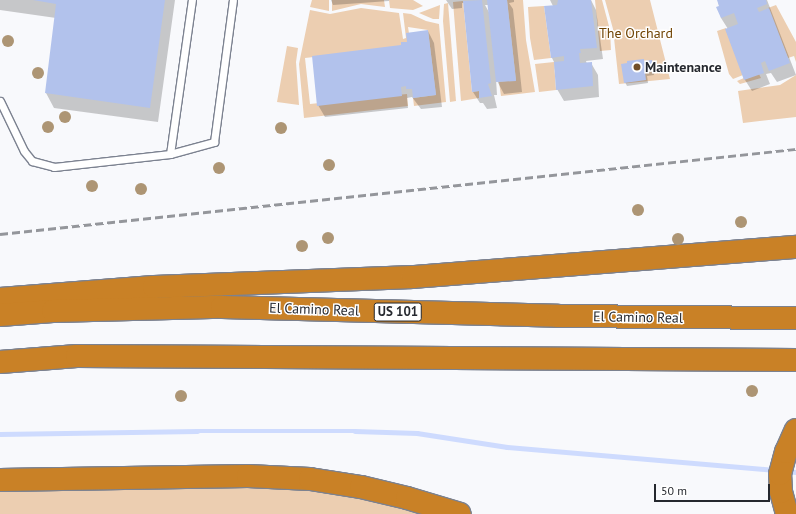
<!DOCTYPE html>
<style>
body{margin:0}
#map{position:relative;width:796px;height:514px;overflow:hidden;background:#f8f9fc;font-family:"PT Sans",sans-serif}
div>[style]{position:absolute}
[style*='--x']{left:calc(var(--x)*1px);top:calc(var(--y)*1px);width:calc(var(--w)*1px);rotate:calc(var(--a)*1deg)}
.green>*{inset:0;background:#ecceb1}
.shadow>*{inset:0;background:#0003}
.stream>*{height:4.5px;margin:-2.25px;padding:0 2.25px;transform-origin:2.25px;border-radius:2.25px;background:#cedbfe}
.building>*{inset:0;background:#b2c2ec}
.roads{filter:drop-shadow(1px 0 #7c8290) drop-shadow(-1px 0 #7c8290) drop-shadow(0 1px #7c8290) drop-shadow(0 -1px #7c8290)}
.lane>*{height:7px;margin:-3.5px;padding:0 3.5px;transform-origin:3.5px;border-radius:3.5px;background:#fff}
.highway>*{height:22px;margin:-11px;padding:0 11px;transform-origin:11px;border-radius:11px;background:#c98126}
.rail>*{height:3px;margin-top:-1.5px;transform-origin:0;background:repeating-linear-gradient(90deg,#94969b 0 8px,transparent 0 12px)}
.trees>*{width:12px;height:12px;margin:-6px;border-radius:50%;background:#ad9574}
.dots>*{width:11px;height:11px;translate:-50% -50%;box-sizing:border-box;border:2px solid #fff;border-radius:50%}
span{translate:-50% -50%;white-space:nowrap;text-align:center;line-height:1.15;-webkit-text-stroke:3px #fff;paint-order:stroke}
.shield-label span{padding:1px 3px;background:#fff;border:1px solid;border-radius:3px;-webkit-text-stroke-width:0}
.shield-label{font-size:13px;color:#25282e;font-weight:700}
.park-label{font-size:14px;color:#704404}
.poi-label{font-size:14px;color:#25282e;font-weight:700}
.left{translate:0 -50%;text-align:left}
.street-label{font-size:14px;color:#25282e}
.scale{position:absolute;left:654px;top:484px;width:116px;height:18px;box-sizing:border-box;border:2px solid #25282e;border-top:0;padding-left:5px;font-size:12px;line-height:14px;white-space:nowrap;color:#25282e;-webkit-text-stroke:3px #fff;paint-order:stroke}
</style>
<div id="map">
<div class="green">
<div style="clip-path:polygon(312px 0,329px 0,329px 11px,310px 7px)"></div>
<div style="clip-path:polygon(332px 0,384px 0,385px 7px,361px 4px,332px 11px)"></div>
<div style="clip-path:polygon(389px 0,413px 0,423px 6px,413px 10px,390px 8px)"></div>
<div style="clip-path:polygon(507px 0,523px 0,526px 40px,535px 92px,501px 96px,499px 82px,516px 80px)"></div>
<div style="clip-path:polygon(595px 0,602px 0,610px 30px,611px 50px,600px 51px)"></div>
<div style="clip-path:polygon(605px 0,650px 0,670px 79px,619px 84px,613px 29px)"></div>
<div style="clip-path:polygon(463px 1px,472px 92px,479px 91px,479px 98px,461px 101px,453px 2px)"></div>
<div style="clip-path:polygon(448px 3px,456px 101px,450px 102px,443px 21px,444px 4px)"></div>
<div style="clip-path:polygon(440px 5px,439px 19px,433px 19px,419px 13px)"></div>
<div style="clip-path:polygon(776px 5px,796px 42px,796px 62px,794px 56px,788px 58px,768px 8px)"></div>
<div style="clip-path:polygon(544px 6px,551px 58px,534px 60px,530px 38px,528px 7px)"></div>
<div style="clip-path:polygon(361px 8px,399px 13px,403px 39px,406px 38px,403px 13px,411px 14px,426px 21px,439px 24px,446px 102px,414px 106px,413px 98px,436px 95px,428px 30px,408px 27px,411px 46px,305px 58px,310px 104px,407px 94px,408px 106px,304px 118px,299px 64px,310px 10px,330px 14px)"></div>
<div style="clip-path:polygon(726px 28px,745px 79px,759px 74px,761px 78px,740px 84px,737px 81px,744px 78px,743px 75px,733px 79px,729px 74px,717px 31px)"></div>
<div style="clip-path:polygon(287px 46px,298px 48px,296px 62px,299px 105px,277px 102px)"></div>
<div style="clip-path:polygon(554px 62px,556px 90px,539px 92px,535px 64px)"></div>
<div style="clip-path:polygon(796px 75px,796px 117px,743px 123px,738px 91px,780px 85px)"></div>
<div style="clip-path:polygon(256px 486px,324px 492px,398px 505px,427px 514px,0 514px,0 490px)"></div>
</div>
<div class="shadow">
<div style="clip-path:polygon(0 0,175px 0,158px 122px,54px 108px,46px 93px,56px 18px,0 10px)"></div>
<div style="clip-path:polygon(331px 0,389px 0,389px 1px,333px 5px)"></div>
<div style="clip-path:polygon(evenodd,446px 0,514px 0,514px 2px,509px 3px,513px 9px,522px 92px,504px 94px,496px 79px,497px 95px,494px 95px,497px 108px,487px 109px,483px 103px,480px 103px,473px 92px,464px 3px,462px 3px,462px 8px,452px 9px,446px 0,485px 5px,489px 5px,490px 14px,485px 5px)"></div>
<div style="clip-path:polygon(550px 0,591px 0,596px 10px,603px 59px,586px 61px,587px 64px,591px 63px,598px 75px,599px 97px,564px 101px,557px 89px,554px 62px,552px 58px,553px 6px)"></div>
<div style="clip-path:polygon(718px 0,767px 0,796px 75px,777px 82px,771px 73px,766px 74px,770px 84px,752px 91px,745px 80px,726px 30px,728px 29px,721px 18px)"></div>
<div style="clip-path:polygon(428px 31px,434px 43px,442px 107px,421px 109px,412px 97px,407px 98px,408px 108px,325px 117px,318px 105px,403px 45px)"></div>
<div style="clip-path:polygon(651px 61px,654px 75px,647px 76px,648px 83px,627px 86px,625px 82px,644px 62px)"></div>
</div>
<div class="stream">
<div style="--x:0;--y:434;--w:197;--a:-0.9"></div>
<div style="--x:197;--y:431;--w:158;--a:0"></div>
<div style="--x:355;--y:431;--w:62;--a:1.8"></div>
<div style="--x:417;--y:433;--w:91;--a:8.8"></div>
<div style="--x:507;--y:447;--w:268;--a:4.9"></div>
<div style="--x:786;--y:471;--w:10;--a:6"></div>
</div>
<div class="building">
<div style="clip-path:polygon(33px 0,165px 0,150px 108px,45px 93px,56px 4px)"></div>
<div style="clip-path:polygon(482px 0,491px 83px,488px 84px,492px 96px,479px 98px,479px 91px,472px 92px,463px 1px)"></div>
<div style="clip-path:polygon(487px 0,507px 0,516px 81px,496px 82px)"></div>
<div style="clip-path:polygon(558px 0,591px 0,597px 48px,580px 49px,581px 53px,579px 53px,580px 63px,592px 62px,593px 86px,556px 90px,554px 62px,564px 61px,564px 56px,551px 58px,544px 6px,557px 5px)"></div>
<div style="clip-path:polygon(717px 0,766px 0,767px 4px,757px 8px,759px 12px,769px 8px,790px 63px,769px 71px,765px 61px,761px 63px,764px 73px,744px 80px,725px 29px,738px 24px,734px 13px,721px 18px,716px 7px,719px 6px)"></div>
<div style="clip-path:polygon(428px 30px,436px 95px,413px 98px,412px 89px,406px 89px,406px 86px,401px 87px,402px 96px,317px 106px,312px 56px,401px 45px,401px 42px,407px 42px,406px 33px)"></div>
<div style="clip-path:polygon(644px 59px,644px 61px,652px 60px,653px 71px,645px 72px,646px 80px,624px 83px,621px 64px,627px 63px,627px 61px)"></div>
</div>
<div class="roads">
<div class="lane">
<div style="--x:0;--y:101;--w:55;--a:64.4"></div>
<div style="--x:24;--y:151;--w:13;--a:51"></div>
<div style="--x:32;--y:161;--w:23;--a:15"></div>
<div style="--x:54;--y:167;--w:117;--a:-6.4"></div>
<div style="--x:170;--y:154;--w:46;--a:-15.3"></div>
<div style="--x:214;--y:142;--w:143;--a:-82.4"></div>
<div style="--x:170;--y:154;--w:156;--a:-81.9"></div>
</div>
<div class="highway">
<div style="--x:0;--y:299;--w:154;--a:-4.5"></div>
<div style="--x:154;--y:287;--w:259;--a:-2.2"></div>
<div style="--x:413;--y:277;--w:384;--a:-4.5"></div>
<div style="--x:0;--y:315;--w:53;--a:-4.3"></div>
<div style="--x:53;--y:311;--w:169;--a:-1.4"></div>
<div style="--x:222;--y:307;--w:336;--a:1.5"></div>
<div style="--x:558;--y:316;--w:238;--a:0.5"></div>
<div style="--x:0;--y:362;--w:77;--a:-4.5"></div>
<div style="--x:77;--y:356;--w:719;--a:0.32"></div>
<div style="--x:0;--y:480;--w:248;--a:-0.9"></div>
<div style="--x:248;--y:476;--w:62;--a:2.8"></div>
<div style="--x:310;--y:479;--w:52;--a:8.9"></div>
<div style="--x:361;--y:487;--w:47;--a:13.4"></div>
<div style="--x:407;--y:498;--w:55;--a:16.8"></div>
<div style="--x:787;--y:514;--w:23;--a:-105"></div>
<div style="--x:781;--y:492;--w:18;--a:-93"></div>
<div style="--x:780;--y:474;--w:23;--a:-75"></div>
<div style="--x:786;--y:452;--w:24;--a:-66"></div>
</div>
</div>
<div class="rail">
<div style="--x:0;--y:234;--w:801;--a:-6.1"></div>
</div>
<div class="trees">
<div style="left:8px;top:41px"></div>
<div style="left:38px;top:73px"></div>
<div style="left:65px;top:117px"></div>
<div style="left:48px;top:127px"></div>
<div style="left:281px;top:128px"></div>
<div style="left:329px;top:165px"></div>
<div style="left:219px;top:168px"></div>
<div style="left:92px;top:186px"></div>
<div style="left:141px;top:189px"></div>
<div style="left:638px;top:210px"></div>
<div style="left:741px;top:222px"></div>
<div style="left:328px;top:238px"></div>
<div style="left:678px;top:239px"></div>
<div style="left:302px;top:246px"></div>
<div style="left:752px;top:391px"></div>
<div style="left:181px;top:396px"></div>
</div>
<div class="dots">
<div style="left:637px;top:67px;background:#724f28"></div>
</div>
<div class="shield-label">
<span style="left:398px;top:312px">US 101</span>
</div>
<div class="park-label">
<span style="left:636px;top:33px">The Orchard</span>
</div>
<div class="poi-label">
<span class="left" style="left:645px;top:67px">Maintenance</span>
</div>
<div class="street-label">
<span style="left:314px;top:309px;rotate:2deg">El Camino Real</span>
<span style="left:638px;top:317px;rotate:1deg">El Camino Real</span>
</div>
<div class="scale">50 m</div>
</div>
